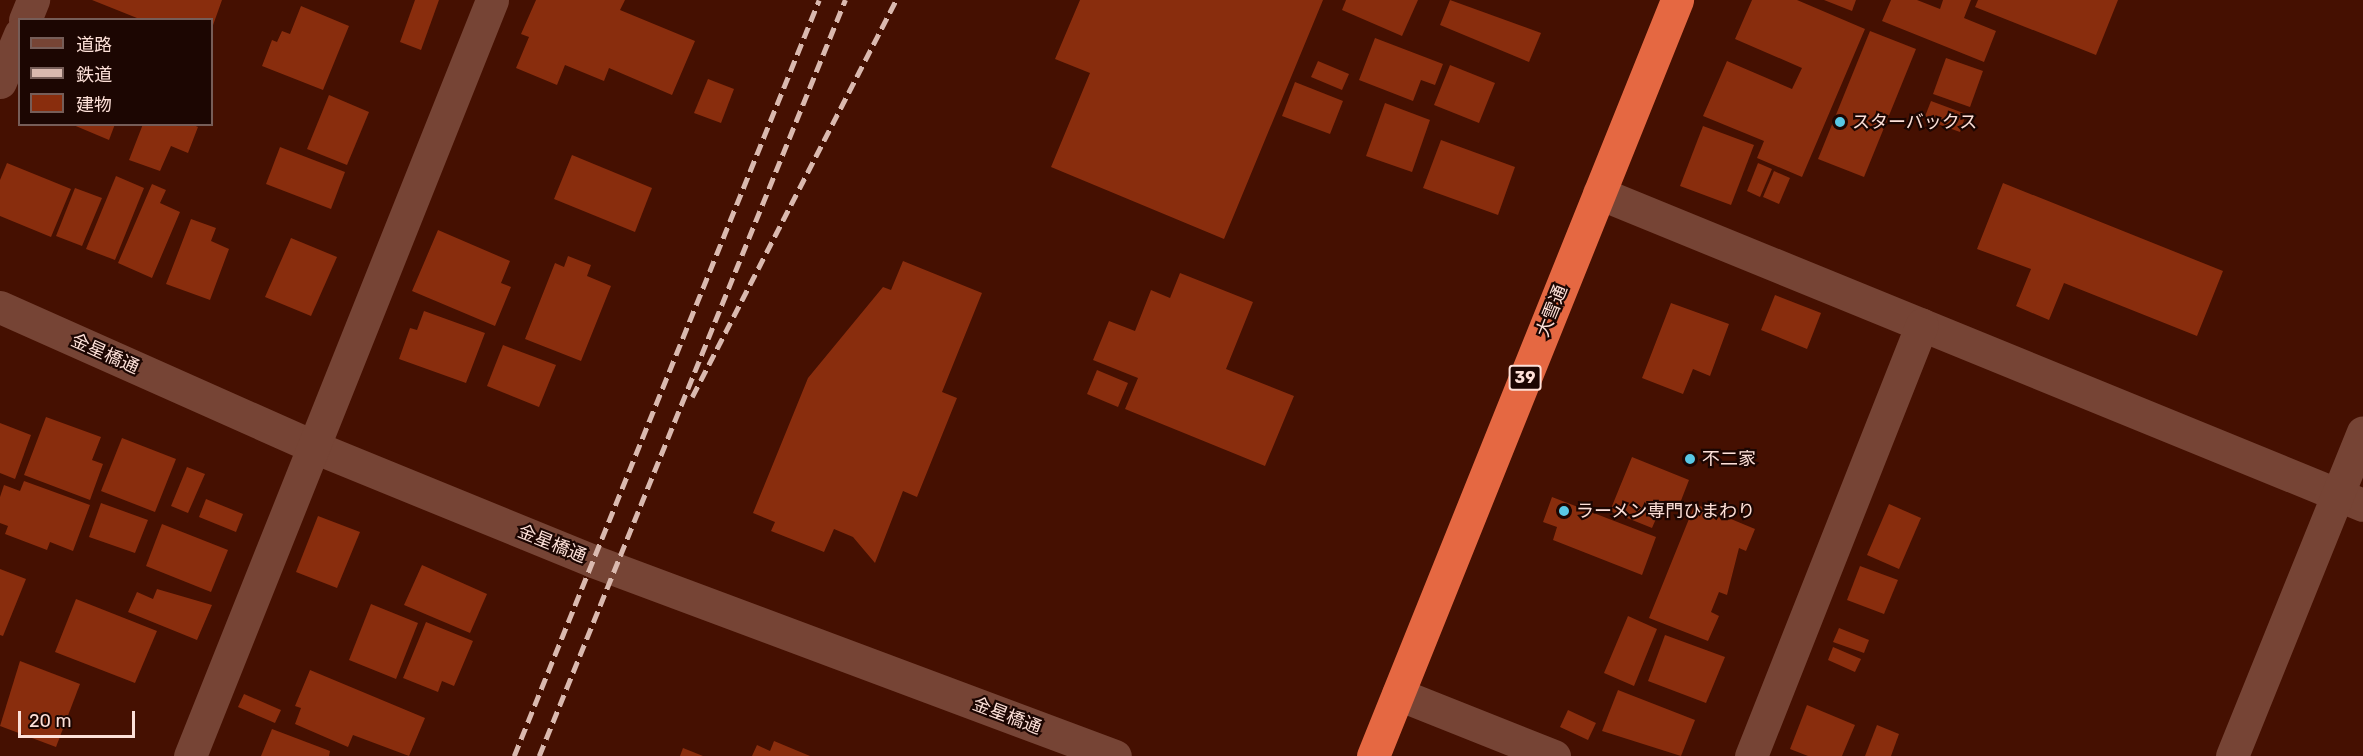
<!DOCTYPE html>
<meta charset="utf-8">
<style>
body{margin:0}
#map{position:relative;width:2363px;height:756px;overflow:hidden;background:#451001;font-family:Rubik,"Noto Sans JP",sans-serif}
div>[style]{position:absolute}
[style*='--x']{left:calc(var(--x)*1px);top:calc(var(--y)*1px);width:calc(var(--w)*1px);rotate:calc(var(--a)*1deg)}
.building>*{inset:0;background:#892d0d}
.minor>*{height:33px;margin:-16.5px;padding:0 16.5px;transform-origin:16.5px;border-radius:16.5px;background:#764435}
.highway>*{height:33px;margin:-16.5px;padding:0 16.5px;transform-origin:16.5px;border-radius:16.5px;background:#e56842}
.rail>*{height:4.5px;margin-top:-2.25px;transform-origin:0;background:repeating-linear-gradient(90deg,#dab9af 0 12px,transparent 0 18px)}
.dots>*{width:16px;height:16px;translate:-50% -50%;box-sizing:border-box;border:3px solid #1c0602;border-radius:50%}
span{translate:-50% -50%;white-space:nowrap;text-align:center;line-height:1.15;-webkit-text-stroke:4.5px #1c0602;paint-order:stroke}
.shield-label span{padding:2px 4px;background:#1c0602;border:2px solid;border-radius:4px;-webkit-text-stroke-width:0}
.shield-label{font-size:16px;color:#fde0d8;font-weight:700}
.poi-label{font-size:18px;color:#fde0d8}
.left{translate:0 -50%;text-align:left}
.street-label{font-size:18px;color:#fde0d8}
.legend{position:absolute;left:18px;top:18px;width:195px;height:108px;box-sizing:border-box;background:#1c0602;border:2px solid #765d58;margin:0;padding:8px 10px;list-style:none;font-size:18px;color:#fde0d8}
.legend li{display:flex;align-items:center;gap:12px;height:30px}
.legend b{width:30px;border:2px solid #765d58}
.scale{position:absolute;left:18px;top:711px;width:117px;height:27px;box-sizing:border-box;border:3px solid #fde0d8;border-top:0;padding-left:8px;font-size:18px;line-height:21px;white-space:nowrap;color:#fde0d8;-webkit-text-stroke:4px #1c0602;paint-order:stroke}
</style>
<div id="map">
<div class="building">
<div style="clip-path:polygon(92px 0,222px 0,212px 28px,212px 20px,142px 20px)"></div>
<div style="clip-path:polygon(415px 0,439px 0,421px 50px,400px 42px)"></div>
<div style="clip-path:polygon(536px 0,625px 0,620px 10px,695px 41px,672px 95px,609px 68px,604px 81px,565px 65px,557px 85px,516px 68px,529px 37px,521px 34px)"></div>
<div style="clip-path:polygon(1080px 0,1323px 0,1224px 239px,1051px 167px,1090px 73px,1055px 59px)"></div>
<div style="clip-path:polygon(1346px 0,1418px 0,1402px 36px,1342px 10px)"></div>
<div style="clip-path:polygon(1450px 0,1541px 33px,1529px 62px,1440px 25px)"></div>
<div style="clip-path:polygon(1752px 0,1797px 0,1865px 29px,1802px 177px,1757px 158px,1764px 141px,1703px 116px,1727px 61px,1792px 89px,1802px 68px,1735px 39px)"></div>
<div style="clip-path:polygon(1824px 0,1856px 0,1852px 11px)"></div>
<div style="clip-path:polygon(1891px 0,1917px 0,1940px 9px,1943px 0,1971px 0,1964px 18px,1996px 31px,1984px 62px,1882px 21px)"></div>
<div style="clip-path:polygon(1978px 0,2118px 0,2096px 55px,1975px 7px)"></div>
<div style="clip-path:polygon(301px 6px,349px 26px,323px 90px,262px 66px,272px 40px,277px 42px,282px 31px,290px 34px)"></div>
<div style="clip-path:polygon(1870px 31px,1916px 49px,1864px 177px,1818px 159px)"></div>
<div style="clip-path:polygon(1375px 38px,1443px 64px,1435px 85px,1421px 80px,1413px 101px,1359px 80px)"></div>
<div style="clip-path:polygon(1946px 58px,1983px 71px,1970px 107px,1933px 94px)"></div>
<div style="clip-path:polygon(1318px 61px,1349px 74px,1342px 90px,1311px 77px)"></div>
<div style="clip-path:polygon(1450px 65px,1495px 83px,1479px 123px,1434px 105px)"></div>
<div style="clip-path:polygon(708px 79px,734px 89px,721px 123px,694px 113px)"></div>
<div style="clip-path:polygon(1295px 82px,1343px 101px,1330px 134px,1282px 116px)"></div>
<div style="clip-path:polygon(329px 95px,369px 112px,347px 165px,307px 149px)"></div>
<div style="clip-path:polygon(1931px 101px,1966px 114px,1960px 132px,1924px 119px)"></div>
<div style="clip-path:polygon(1385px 103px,1430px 120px,1412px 172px,1366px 156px)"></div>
<div style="clip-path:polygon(71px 124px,115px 124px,109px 140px)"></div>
<div style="clip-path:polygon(143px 124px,191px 124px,198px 127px,188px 153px,171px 146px,160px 171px,129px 160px)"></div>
<div style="clip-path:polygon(1703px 126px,1754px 145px,1731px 205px,1680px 186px)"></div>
<div style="clip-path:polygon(1441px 140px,1515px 167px,1498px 215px,1423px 188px)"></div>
<div style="clip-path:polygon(280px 147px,345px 172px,331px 209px,266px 184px)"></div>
<div style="clip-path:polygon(572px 155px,652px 188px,635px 232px,554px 199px)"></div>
<div style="clip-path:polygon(7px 163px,71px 189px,51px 237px,0 216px,0 180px)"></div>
<div style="clip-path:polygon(1758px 163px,1772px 169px,1760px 197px,1747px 191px)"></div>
<div style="clip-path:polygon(1774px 171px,1790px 178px,1779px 204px,1763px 197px)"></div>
<div style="clip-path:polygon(116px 176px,144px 188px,115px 260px,86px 249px)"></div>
<div style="clip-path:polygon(2003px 183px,2223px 271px,2197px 336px,2064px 283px,2049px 320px,2016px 306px,2031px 269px,1977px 249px)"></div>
<div style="clip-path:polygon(152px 184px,166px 190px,160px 203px,180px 212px,152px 278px,118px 263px)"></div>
<div style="clip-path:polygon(75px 188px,102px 198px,82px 246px,56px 236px)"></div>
<div style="clip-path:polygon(191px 219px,216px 228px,211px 241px,229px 249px,210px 300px,166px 284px)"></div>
<div style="clip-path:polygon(438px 230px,510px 261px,501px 283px,511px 287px,495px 326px,412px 291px)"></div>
<div style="clip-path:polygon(291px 238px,337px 257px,311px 316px,265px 297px)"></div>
<div style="clip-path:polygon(568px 256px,591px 265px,587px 276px,611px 286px,581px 361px,525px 339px,555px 263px,564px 267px)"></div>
<div style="clip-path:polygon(903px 261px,982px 293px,942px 392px,957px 398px,917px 497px,903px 491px,875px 563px,853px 537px,834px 529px,824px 552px,771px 531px,775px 522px,753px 513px,808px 378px,883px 287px,891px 290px)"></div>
<div style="clip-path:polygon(1180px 273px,1253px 302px,1226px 369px,1294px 396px,1265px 466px,1125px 409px,1138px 378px,1093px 360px,1109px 321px,1135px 331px,1151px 290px,1170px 298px)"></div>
<div style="clip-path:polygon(1775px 295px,1821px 313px,1807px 349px,1761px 330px)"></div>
<div style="clip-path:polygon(1671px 303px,1729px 324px,1710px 376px,1693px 369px,1683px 394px,1642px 378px)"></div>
<div style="clip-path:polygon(424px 311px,485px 333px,466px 383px,399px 359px,410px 328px,417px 330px)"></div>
<div style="clip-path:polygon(503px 345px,556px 365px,539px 407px,487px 386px)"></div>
<div style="clip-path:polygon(1097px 370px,1128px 383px,1118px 407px,1087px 394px)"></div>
<div style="clip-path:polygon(46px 417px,101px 437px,92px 460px,103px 464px,90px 500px,24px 475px)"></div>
<div style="clip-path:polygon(0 423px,31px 435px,15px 479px,0 473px)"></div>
<div style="clip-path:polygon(122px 438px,176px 459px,155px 512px,101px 491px)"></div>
<div style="clip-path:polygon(1632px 457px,1689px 480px,1677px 511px,1662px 505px,1652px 528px,1610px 511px)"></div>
<div style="clip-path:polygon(187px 467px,205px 474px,188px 513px,171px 506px)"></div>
<div style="clip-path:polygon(24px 481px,90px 505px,73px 551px,50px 542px,47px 550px,5px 534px,8px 526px,0 523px,0 497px,4px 485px,20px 491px)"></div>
<div style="clip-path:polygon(1552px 497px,1656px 537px,1642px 575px,1553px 540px,1557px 527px,1543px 522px)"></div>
<div style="clip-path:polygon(206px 499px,243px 514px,236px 532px,199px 517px)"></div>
<div style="clip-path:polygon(101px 503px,148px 520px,135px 553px,89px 537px)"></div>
<div style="clip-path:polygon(1695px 504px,1755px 529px,1746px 551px,1739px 548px,1727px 595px,1719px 592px,1711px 612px,1719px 616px,1708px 641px,1649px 618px)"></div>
<div style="clip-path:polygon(1889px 504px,1921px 518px,1899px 569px,1867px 555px)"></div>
<div style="clip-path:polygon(318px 516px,360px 532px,337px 588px,296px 572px)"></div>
<div style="clip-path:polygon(162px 524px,228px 550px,211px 592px,146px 566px)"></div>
<div style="clip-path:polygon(422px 565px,487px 594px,470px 633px,404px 605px)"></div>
<div style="clip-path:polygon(1860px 566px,1898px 580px,1884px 614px,1847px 600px)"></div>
<div style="clip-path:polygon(0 569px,26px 579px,3px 636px,0 635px)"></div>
<div style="clip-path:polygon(157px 589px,212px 605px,197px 640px,128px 612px,137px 592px,153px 599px)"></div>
<div style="clip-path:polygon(76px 599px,157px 631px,135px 683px,55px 652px)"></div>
<div style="clip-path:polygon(371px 604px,418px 623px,396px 679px,349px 660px)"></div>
<div style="clip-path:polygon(1628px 616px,1657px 629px,1634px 686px,1604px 673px)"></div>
<div style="clip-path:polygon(426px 622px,473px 641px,454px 686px,442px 681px,438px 692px,403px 678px)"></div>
<div style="clip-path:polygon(1839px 628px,1869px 640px,1864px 653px,1833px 642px)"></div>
<div style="clip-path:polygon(1665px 635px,1725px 657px,1706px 703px,1648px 681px)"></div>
<div style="clip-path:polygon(1833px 647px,1861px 659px,1855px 672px,1828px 660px)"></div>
<div style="clip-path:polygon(20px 661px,80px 684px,56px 747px,0 726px)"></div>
<div style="clip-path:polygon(310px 670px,425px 718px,409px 756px,353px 735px,348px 747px,295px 724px,301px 708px,295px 706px)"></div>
<div style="clip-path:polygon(1618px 690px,1695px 720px,1681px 756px,1602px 731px)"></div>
<div style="clip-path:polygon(244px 694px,281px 710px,275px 723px,238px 707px)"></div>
<div style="clip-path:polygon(1807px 705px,1855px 725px,1842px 756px,1808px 756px,1790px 749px)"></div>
<div style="clip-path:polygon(1568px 710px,1596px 723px,1588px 740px,1560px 727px)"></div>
<div style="clip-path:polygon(1877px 725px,1899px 734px,1891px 756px,1865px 756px)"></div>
<div style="clip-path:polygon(272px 729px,330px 751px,329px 756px,261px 756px)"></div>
<div style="clip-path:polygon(774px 741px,810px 756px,752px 756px,757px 745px,770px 751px)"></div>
<div style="clip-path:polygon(683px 748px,703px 756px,680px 756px)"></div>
</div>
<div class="minor">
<div style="--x:25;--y:20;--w:22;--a:-68"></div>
<div style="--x:0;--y:82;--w:52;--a:-67.4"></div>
<div style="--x:1599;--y:193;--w:825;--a:22.21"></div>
<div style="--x:0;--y:307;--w:344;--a:24"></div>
<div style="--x:314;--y:447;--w:301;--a:22.2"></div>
<div style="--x:593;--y:561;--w:557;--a:20.48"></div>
<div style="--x:1398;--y:694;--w:168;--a:21.7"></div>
<div style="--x:190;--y:756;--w:814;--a:-68.22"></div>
<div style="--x:1751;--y:756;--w:464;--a:-68.4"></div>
<div style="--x:2232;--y:756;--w:349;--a:-68"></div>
</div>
<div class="highway">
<div style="--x:1373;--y:756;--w:815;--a:-68.09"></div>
</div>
<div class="rail">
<div style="--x:692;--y:397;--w:446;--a:-62.8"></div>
<div style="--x:514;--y:756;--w:815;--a:-68.03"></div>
<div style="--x:539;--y:756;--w:816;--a:-67.96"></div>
</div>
<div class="dots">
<div style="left:1840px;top:122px;background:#59c8e5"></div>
<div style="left:1690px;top:459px;background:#59c8e5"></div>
<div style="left:1564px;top:511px;background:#59c8e5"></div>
</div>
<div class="shield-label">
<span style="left:1525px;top:378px">39</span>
</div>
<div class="poi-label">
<span class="left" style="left:1852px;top:122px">スターバックス</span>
<span class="left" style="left:1702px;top:459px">不二家</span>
<span class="left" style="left:1576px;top:511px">ラーメン専門ひまわり</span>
</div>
<div class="street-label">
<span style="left:1552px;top:311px;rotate:-68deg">大雪通</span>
<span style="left:105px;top:354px;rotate:24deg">金星橋通</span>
<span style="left:552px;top:544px;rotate:22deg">金星橋通</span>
<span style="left:1007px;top:716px;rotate:21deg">金星橋通</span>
</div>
<ul class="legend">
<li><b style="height:8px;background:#764435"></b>道路</li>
<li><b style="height:8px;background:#dab9af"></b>鉄道</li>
<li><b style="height:16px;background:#892d0d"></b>建物</li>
</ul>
<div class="scale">20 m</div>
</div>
